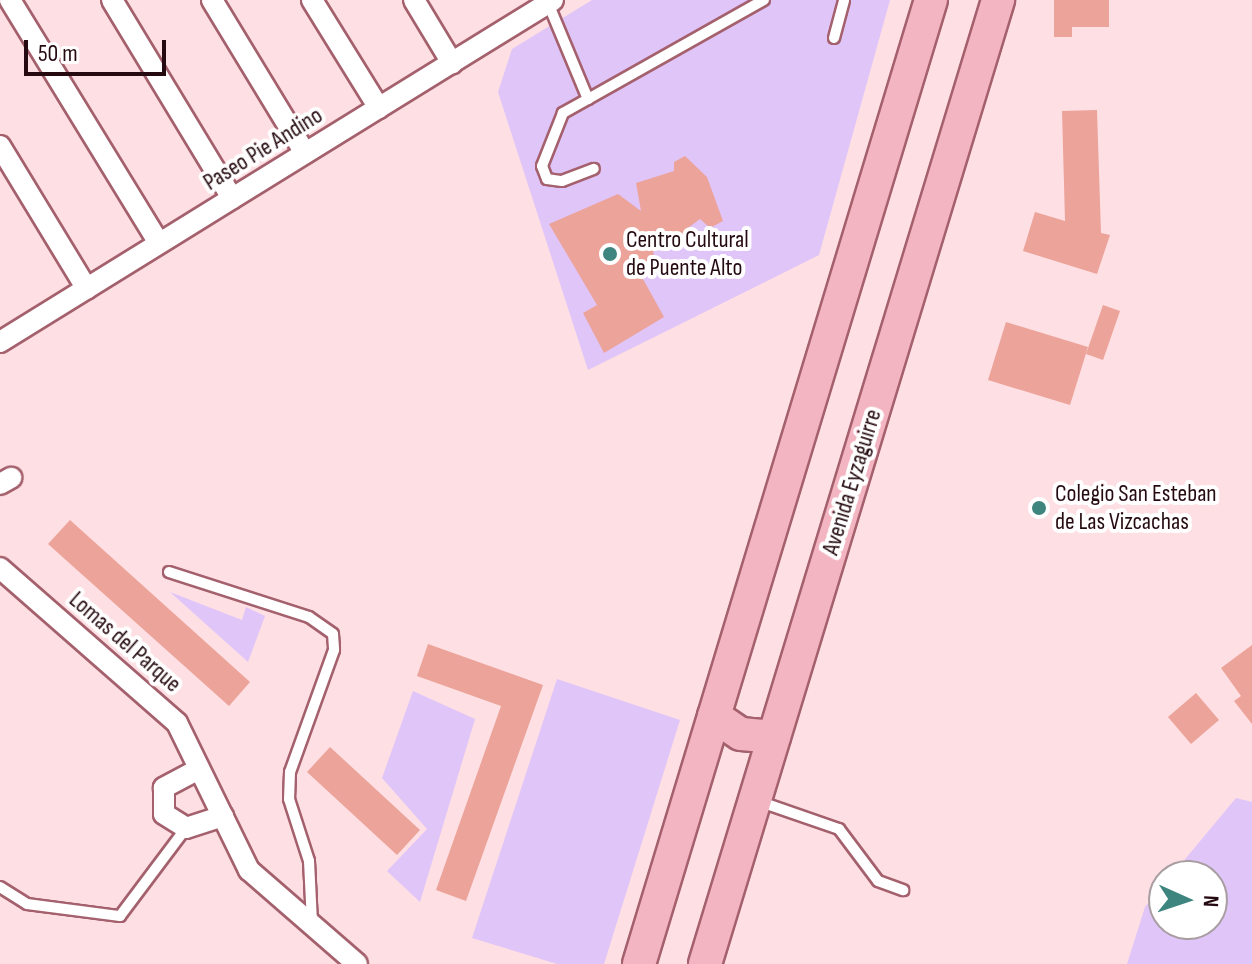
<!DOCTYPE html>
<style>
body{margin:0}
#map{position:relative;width:1252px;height:964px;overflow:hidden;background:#fedfe3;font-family:"Sofia Sans Condensed",sans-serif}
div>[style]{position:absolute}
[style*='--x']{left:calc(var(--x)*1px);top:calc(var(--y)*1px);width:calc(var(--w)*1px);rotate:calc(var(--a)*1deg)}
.green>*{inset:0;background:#e0c5f9}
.building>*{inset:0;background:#eca399}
.roads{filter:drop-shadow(2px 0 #a4616d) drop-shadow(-2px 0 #a4616d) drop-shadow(0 2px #a4616d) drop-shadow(0 -2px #a4616d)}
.lane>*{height:10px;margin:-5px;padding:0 5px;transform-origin:5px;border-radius:5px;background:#fff}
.street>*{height:20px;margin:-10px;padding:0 10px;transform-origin:10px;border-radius:10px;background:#fff}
.primary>*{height:32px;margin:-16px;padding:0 16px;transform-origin:16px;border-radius:16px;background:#f3b5c1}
.dots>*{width:22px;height:22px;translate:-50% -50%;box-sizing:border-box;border:4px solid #fff;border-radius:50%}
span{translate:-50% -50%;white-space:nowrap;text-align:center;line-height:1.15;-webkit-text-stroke:8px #fff;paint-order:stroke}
.street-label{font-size:24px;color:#250b11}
.poi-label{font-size:24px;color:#250b11}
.left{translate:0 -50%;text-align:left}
.north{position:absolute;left:1148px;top:860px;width:80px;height:80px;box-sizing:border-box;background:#fff;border:2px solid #a89da0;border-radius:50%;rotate:93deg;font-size:22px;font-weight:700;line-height:32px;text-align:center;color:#250b11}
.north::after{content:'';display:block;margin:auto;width:28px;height:36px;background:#3e857f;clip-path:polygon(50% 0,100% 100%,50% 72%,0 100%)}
.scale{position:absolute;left:24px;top:40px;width:142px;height:36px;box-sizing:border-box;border:4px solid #250b11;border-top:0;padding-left:10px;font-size:24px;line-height:28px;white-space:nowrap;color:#250b11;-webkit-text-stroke:6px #fff;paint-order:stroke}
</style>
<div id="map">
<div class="green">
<div style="clip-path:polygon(592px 0,890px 0,819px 255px,588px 370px,498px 92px,512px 49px)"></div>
<div style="clip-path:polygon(170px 592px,242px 620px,246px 607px,265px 616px,248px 662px)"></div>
<div style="clip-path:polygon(557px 679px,680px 720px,604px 964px,557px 964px,472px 938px)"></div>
<div style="clip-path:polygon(413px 691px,475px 719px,420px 902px,387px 871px,427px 829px,382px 778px)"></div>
<div style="clip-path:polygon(1236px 798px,1252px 802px,1252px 964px,1127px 964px,1145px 907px,1164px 885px,1164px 924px,1212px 924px,1212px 876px,1171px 876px)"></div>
</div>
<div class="building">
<div style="clip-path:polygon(1054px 0,1109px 0,1109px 27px,1072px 27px,1072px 37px,1054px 37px)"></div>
<div style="clip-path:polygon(1097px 110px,1101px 233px,1110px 235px,1097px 274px,1023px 251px,1035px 212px,1065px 221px,1062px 111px)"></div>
<div style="clip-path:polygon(685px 156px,707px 177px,723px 221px,710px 228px,700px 219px,684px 231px,685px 241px,673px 249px,649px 232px,655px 260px,638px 270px,664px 317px,604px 353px,583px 313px,597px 305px,549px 224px,618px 194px,641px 211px,636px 183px,674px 171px,674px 162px)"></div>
<div style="clip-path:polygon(1103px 305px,1120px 311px,1103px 360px,1086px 354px)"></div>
<div style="clip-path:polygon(1006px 322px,1088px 347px,1070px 405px,988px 380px)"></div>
<div style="clip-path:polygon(70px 520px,250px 682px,229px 706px,48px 544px)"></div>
<div style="clip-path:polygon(428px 644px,543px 685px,466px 901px,436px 890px,501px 706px,417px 676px)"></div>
<div style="clip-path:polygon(1252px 645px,1252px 724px,1234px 701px,1241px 696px,1221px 668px)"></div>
<div style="clip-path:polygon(1196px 693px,1219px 720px,1191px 744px,1168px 717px)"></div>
<div style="clip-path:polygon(330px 747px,420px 830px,397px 855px,307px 772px)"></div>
</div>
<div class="roads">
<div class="lane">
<div style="--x:548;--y:3;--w:104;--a:67.4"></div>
<div style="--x:588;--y:99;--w:202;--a:-29.4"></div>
<div style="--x:834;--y:38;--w:39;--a:-75"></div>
<div style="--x:588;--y:99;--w:29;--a:151"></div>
<div style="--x:563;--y:113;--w:57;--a:111.6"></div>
<div style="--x:542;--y:166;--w:14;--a:69"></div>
<div style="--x:547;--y:179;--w:15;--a:8"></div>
<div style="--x:562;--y:181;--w:34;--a:-21"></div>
<div style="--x:169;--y:572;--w:147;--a:17.8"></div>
<div style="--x:309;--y:617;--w:29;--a:35"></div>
<div style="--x:333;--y:634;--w:16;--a:86"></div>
<div style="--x:334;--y:650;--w:130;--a:109.8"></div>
<div style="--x:290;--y:772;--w:27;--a:92"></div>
<div style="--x:289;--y:799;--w:65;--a:72.1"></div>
<div style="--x:309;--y:861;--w:62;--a:87.2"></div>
<div style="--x:758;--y:801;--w:86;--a:19.1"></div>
<div style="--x:839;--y:829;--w:65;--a:53.1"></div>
<div style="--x:878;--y:881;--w:27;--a:20"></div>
<div style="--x:0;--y:887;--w:32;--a:32"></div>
<div style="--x:27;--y:904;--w:94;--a:7.4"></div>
<div style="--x:120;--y:916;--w:110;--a:-53.1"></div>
</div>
<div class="street">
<div style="--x:10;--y:0;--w:285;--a:58.5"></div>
<div style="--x:112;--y:0;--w:232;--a:58.8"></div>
<div style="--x:212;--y:0;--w:179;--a:58.7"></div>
<div style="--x:312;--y:0;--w:127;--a:58.2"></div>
<div style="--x:414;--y:0;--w:74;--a:58.9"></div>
<div style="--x:0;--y:146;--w:167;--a:58.7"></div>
<div style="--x:0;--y:342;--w:650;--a:-31.73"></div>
<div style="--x:0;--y:484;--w:13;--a:-29"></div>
<div style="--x:0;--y:568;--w:235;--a:41.2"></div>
<div style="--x:177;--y:723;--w:164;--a:63.9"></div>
<div style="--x:249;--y:870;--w:143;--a:41"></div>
<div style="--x:199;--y:769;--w:40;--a:152"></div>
<div style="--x:164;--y:788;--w:26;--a:90"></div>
<div style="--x:164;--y:814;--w:26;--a:32"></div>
<div style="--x:186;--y:828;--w:39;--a:-18"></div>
</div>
<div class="primary">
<div style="--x:714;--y:716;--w:32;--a:34"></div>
<div style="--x:741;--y:734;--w:33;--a:5"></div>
<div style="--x:639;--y:964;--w:1007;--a:-73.15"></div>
<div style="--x:705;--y:964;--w:1008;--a:-73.09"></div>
</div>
</div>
<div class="dots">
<div style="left:610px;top:254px;background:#3e857f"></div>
<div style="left:1039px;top:508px;background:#3e857f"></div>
</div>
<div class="street-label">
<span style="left:263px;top:149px;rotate:-32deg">Paseo Pie Andino</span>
<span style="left:852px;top:482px;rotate:-73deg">Avenida Eyzaguirre</span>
<span style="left:125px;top:642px;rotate:41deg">Lomas del Parque</span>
</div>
<div class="poi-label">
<span class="left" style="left:626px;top:254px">Centro Cultural<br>de Puente Alto</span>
<span class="left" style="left:1055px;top:508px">Colegio San Esteban<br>de Las Vizcachas</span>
</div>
<div class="north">N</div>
<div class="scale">50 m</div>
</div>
